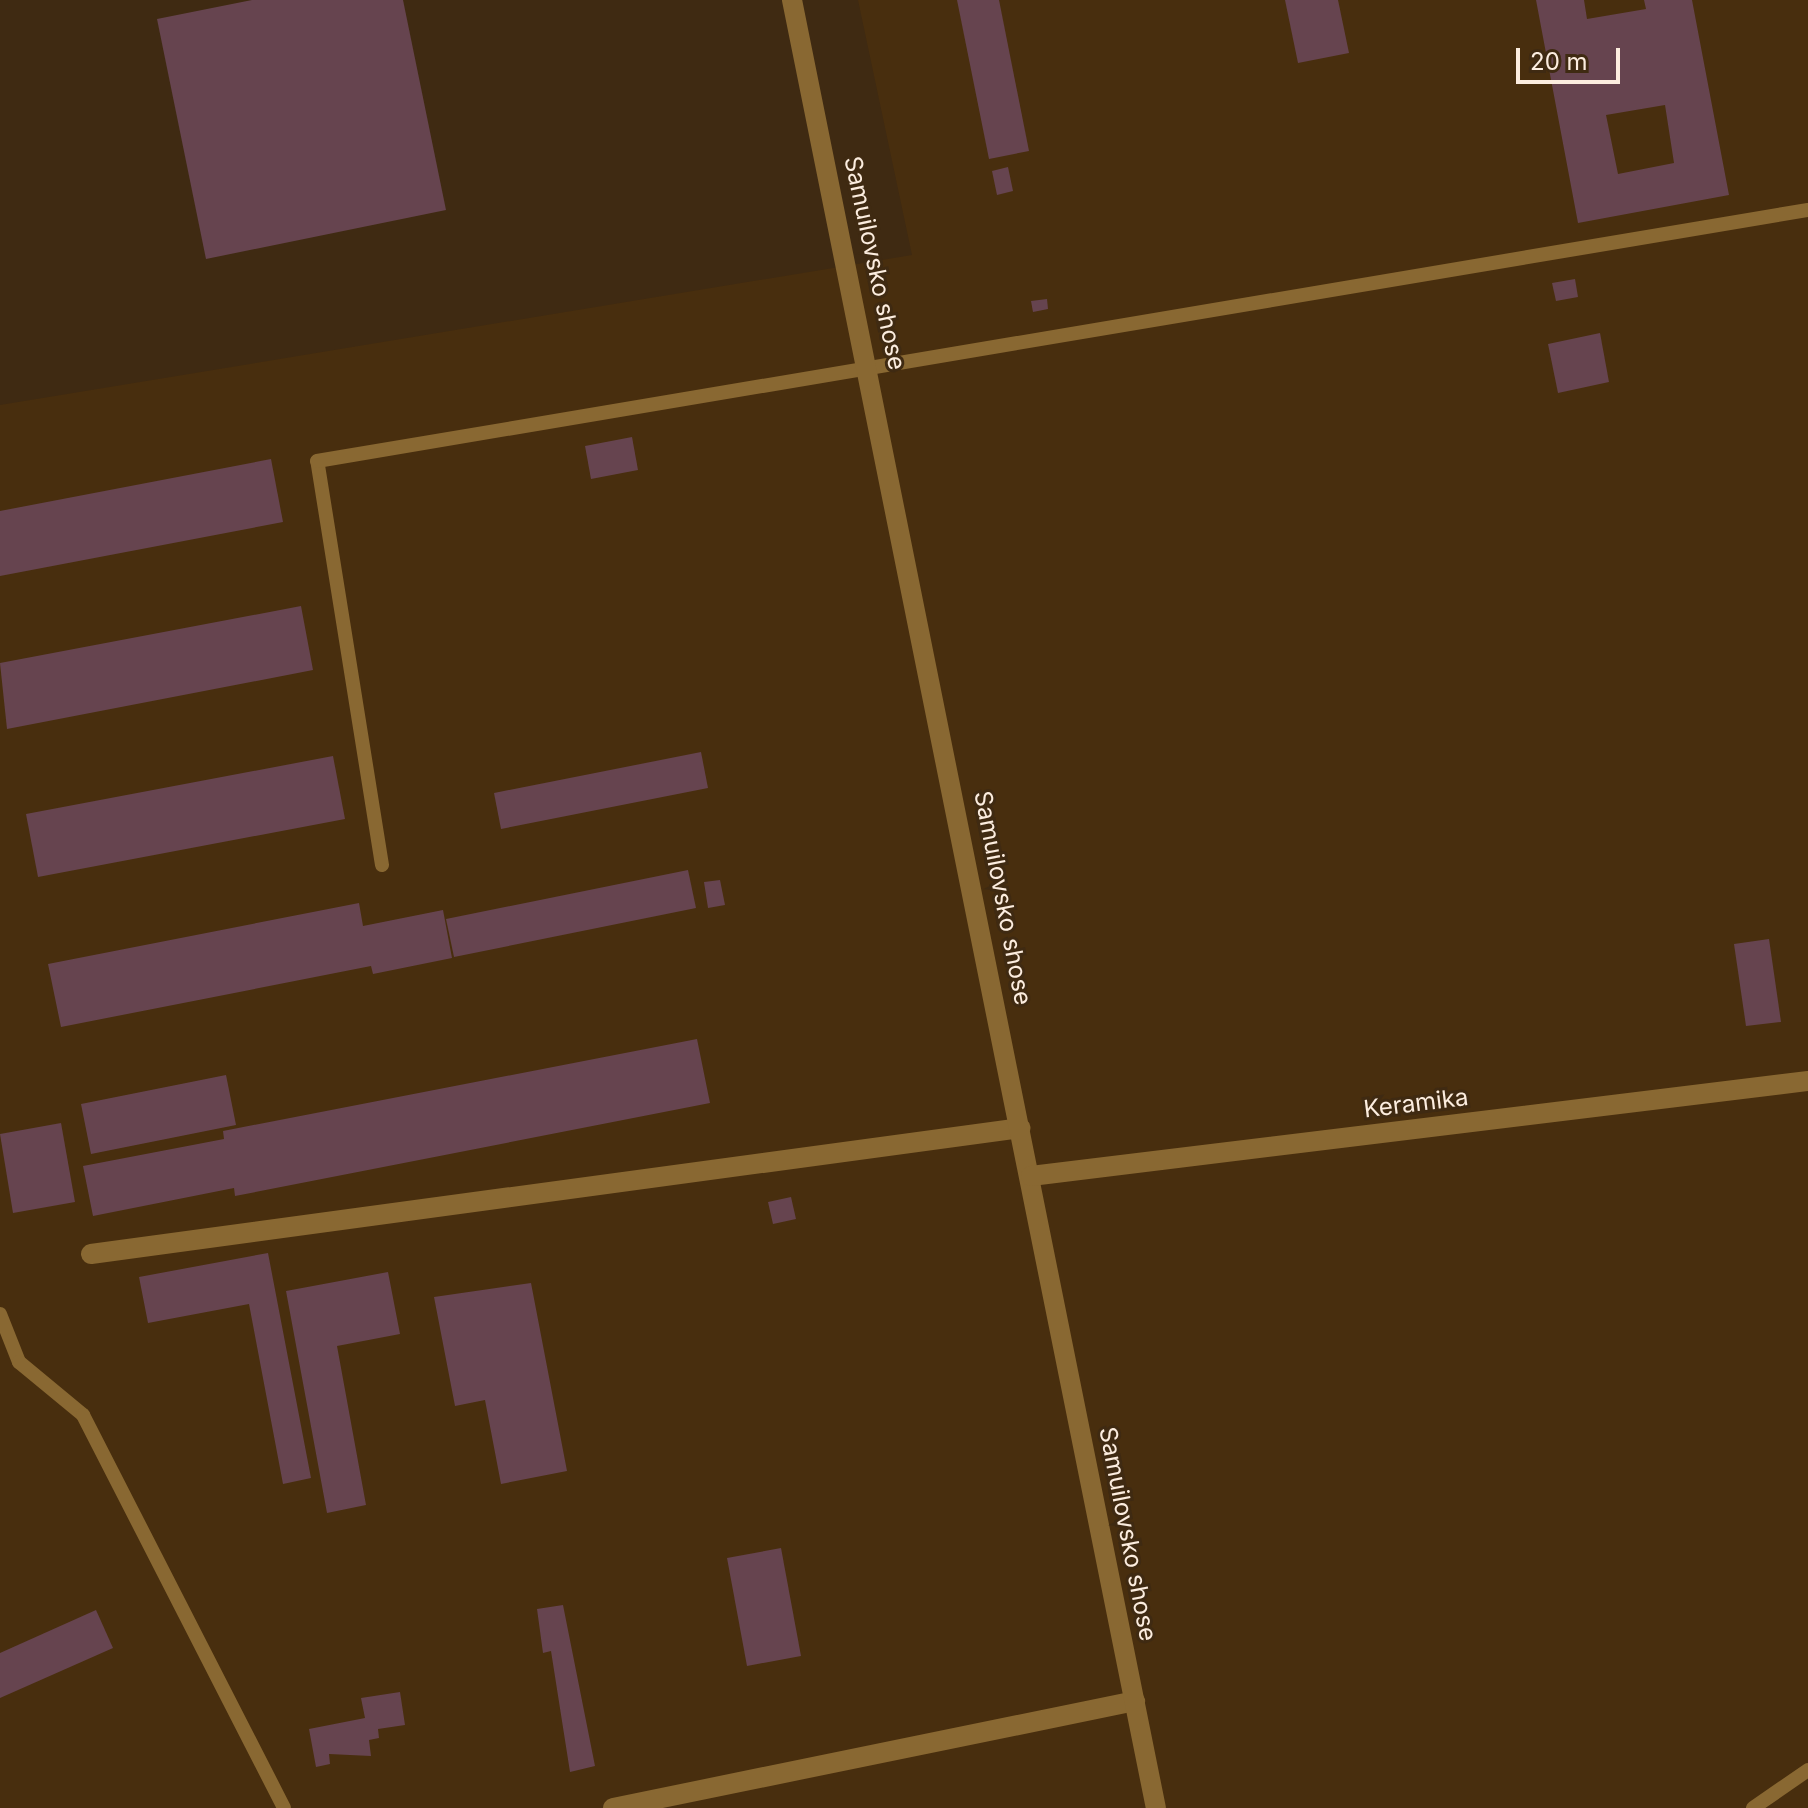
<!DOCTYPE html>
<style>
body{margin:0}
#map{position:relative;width:1808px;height:1808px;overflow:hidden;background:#3f2a12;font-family:Inter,sans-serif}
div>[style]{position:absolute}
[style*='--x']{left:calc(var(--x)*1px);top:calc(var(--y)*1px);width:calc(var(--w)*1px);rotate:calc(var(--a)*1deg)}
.built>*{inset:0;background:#482e0e}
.building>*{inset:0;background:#66444f}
.service>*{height:14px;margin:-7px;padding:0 7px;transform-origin:7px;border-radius:7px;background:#896832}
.minor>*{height:20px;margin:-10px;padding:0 10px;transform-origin:10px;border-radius:10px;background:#896832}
.tertiary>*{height:20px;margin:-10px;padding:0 10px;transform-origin:10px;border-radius:10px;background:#896832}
span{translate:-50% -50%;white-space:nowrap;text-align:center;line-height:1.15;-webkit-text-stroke:6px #3f2a12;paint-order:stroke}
.street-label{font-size:24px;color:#fceddf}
.scale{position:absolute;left:1516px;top:48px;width:104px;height:36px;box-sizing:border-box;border:4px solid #fceddf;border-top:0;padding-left:10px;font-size:24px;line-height:28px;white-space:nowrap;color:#fceddf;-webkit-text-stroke:6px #3f2a12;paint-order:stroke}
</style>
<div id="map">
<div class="built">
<div style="clip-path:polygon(858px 0,1808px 0,1808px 1808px,0 1808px,0 405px,912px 255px)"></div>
</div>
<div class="building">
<div style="clip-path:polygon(252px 0,403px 0,446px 210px,206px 259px,157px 19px)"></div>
<div style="clip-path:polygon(957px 0,999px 0,1029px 151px,989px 159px)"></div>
<div style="clip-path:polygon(1285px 0,1338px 0,1349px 53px,1298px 63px)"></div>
<div style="clip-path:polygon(evenodd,1536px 0,1584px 0,1587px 19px,1646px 9px,1644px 0,1692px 0,1729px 195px,1578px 223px,1536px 0,1665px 105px,1674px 163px,1618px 174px,1606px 115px,1665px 105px)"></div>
<div style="clip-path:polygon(1008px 167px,1013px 191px,997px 195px,992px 171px)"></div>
<div style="clip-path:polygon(1575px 279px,1578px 297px,1556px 301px,1552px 283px)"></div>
<div style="clip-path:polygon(1047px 299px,1048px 309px,1033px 312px,1031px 301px)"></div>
<div style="clip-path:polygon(1600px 333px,1609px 382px,1558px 393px,1548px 344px)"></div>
<div style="clip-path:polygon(632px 437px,638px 470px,591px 479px,585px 446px)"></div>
<div style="clip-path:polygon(271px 459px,283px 522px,0 576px,0 511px)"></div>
<div style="clip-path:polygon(301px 606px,313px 670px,7px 729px,0 663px)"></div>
<div style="clip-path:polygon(701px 752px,708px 788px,501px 829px,494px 793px)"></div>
<div style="clip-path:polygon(333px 756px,345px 819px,38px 877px,26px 814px)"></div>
<div style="clip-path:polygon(688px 870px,696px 908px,454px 957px,446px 919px)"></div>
<div style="clip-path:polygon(720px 880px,725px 905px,708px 908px,704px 882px)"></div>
<div style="clip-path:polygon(359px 903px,363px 926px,443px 910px,452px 958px,373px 974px,371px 966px,61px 1027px,48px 964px)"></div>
<div style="clip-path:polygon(1769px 939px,1781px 1022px,1746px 1026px,1734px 944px)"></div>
<div style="clip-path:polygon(697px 1039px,710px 1103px,235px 1196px,234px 1188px,93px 1216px,83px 1166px,224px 1139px,223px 1131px)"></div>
<div style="clip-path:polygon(226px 1075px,236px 1125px,91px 1154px,81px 1104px)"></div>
<div style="clip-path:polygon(61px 1123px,75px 1202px,13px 1213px,0 1134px)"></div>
<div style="clip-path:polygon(791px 1197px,796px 1219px,773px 1224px,768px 1202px)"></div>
<div style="clip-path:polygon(268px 1253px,311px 1478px,283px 1484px,249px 1304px,148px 1323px,139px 1277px)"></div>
<div style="clip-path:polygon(388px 1272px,400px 1334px,337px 1346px,366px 1505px,327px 1513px,286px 1291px)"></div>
<div style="clip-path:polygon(531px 1283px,567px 1471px,501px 1484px,485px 1400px,455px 1406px,434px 1297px)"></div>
<div style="clip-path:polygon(781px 1548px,801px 1656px,747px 1666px,727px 1558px)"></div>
<div style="clip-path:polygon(563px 1605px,595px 1766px,570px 1772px,551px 1651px,543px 1653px,537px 1609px)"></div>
<div style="clip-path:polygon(96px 1610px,113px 1648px,0 1698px,0 1653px)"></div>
<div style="clip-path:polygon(400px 1692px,405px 1725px,378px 1729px,379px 1738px,369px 1740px,371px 1756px,329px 1754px,330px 1764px,316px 1767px,309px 1729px,365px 1718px,361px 1698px)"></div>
</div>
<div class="service">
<div style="--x:382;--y:865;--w:409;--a:-99.1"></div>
<div style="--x:317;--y:461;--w:1512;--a:-9.56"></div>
<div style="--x:0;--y:1314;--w:52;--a:68.4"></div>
<div style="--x:19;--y:1362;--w:83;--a:39.6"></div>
<div style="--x:83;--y:1415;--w:441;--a:62.9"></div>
<div style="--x:1753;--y:1808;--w:67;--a:-34.6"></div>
</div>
<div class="minor">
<div style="--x:91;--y:1254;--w:938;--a:-7.72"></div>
<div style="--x:613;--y:1808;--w:533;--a:-11.58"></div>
</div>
<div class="tertiary">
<div style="--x:792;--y:0;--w:1844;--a:78.62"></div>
<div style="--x:1031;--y:1176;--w:783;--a:-6.97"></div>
</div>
<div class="street-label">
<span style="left:875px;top:263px;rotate:78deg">Samuilovsko shose</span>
<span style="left:1003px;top:898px;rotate:79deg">Samuilovsko shose</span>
<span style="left:1416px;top:1103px;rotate:-7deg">Keramika</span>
<span style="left:1128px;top:1534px;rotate:79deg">Samuilovsko shose</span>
</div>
<div class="scale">20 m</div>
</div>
